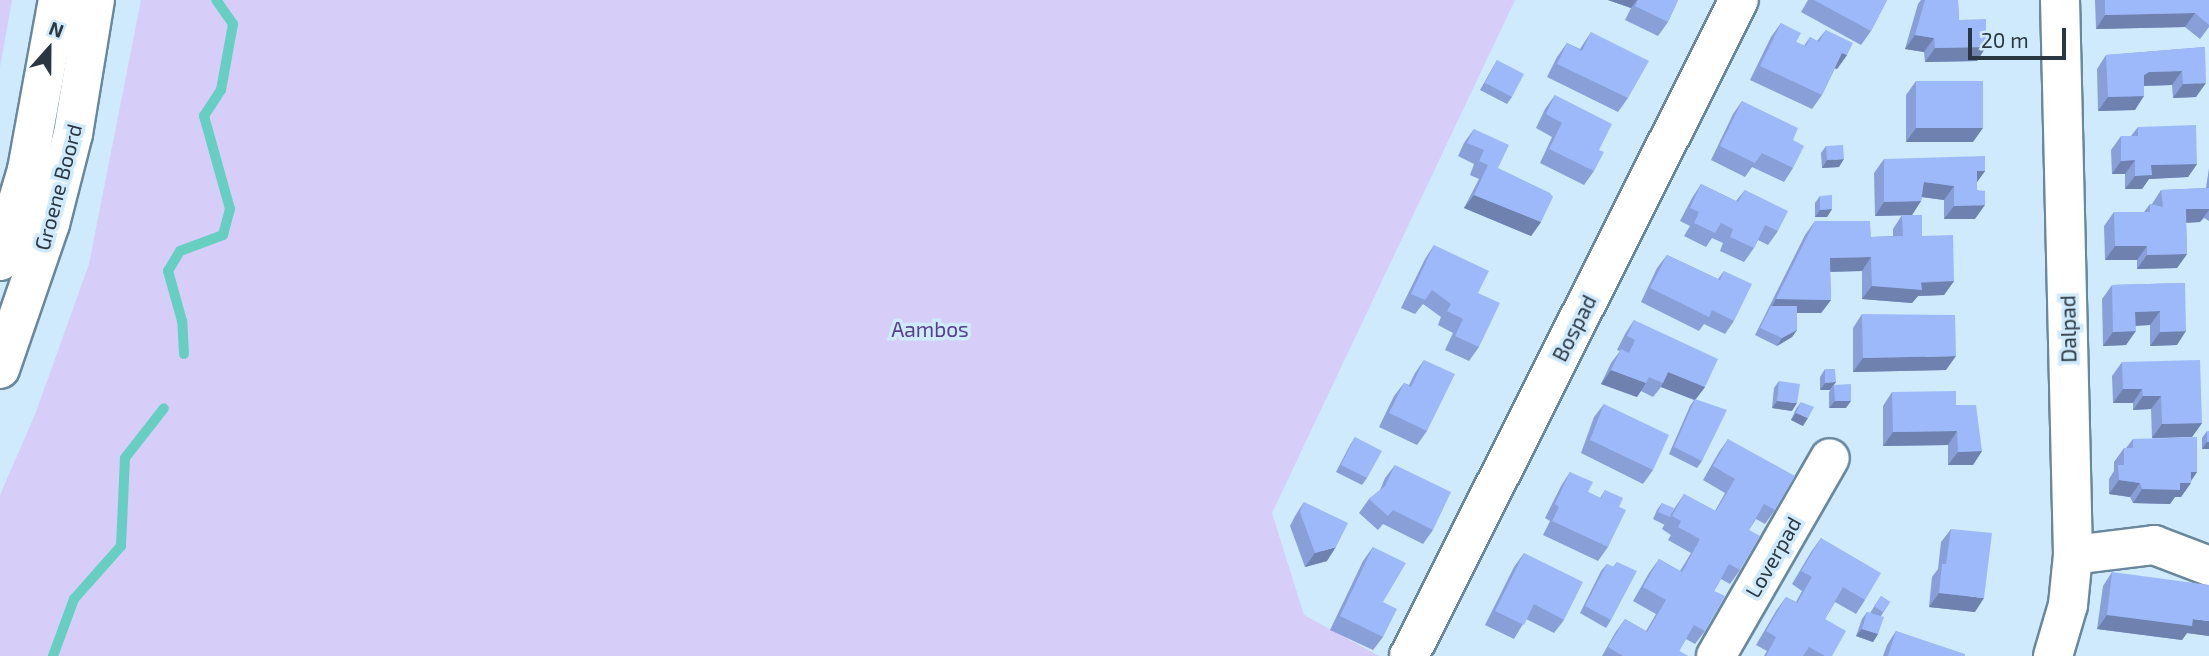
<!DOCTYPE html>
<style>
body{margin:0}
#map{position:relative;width:2209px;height:656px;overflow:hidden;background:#cfeafd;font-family:"Exo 2",sans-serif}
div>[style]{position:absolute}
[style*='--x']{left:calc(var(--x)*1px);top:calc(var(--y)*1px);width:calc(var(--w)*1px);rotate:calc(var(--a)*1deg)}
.green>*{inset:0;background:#d6cdf8}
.stream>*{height:10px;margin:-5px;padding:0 5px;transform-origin:5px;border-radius:5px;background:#67cfc2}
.roads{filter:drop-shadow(2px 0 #69889e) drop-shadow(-2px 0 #69889e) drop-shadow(0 2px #69889e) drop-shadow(0 -2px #69889e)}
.minor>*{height:38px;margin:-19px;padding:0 19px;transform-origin:19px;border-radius:19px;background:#fff}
.wall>*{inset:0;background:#889fd7}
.shaded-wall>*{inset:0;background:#6f82af}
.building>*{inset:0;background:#9eb9fa}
span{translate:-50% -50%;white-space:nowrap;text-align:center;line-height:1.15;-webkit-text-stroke:7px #cfeafd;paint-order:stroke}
.street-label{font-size:21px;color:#2a3741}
.park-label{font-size:21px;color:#583f90}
.north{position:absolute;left:14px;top:14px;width:70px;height:70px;-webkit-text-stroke:5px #cfeafd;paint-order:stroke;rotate:21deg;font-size:19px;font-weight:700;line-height:28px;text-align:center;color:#2a3741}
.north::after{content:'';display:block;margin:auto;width:24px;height:32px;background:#2a3741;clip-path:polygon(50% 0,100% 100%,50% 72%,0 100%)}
.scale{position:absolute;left:1968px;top:28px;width:98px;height:32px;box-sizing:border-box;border:4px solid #2a3741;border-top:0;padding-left:9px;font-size:21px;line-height:24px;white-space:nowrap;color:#2a3741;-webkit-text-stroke:5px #cfeafd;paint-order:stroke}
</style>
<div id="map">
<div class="green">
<div style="clip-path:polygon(0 0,12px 0,0 67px)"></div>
<div style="clip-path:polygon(141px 0,1515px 0,1272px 513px,1304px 615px,1379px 656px,0 656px,0 495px,36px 412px,89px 264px)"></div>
</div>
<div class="stream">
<div style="--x:184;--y:354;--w:33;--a:-93"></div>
<div style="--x:182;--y:321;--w:52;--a:-105.6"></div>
<div style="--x:168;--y:271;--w:23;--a:-59"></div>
<div style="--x:180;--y:251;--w:46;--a:-20.4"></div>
<div style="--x:223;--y:235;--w:27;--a:-75"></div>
<div style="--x:230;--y:209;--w:97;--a:-105.6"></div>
<div style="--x:204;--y:116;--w:31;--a:-57"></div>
<div style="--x:221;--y:90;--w:67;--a:-79.7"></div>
<div style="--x:233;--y:24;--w:29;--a:-125"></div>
<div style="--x:53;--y:656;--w:61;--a:-69.8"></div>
<div style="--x:74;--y:599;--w:71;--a:-48.4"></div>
<div style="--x:121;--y:546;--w:88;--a:-87.4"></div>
<div style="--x:125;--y:458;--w:63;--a:-52"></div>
</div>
<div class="roads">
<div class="minor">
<div style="--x:0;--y:261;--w:95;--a:-73.5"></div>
<div style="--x:27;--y:170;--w:173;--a:-79.7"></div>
<div style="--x:0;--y:369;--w:153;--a:-71"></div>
<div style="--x:50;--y:224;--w:93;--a:-75.7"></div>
<div style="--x:73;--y:134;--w:136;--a:-80.7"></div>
<div style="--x:2073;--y:555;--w:82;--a:-7"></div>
<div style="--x:2154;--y:545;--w:59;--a:20.9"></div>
<div style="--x:1409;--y:656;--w:734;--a:-63.3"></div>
<div style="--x:1716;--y:656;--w:228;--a:-60.1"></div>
<div style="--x:2053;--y:656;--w:53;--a:-73.6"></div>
<div style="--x:2068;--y:605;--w:50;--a:-84.3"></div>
<div style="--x:2073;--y:555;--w:555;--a:-91.34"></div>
</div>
</div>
<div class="wall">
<div style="clip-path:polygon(1608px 0,1678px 0,1668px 22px,1658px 36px,1625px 20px,1631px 8px)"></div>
<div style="clip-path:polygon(1808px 0,1887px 0,1871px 31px,1861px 45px,1801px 12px)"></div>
<div style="clip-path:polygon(1921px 0,1958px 0,1959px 20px,1986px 47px,1977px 61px,1925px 62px,1924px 52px,1905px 49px,1918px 4px)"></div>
<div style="clip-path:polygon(2095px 0,2209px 0,2209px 27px,2200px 39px,2185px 27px,2096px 29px)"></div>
<div style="clip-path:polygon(1781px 23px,1796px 42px,1804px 46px,1810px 37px,1817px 41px,1826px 30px,1847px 55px,1837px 69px,1835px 68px,1822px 95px,1812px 109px,1750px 80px,1771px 37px)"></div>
<div style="clip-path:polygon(1591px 32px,1628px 98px,1618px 112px,1547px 77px,1557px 57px,1567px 43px,1580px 49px)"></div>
<div style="clip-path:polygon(2205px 47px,2196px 97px,2173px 98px,2172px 85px,2144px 86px,2135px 110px,2098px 111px,2097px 69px,2106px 55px)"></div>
<div style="clip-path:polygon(1497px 60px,1512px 97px,1507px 104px,1480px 90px)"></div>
<div style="clip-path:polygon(1916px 81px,1973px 142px,1906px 142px,1906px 95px)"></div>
<div style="clip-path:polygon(1555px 95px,1599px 150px,1594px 171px,1584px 185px,1540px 163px,1552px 137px,1536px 128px,1545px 109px)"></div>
<div style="clip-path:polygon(1742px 101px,1793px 140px,1793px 168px,1784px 182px,1752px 167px,1745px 177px,1711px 160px,1733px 114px)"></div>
<div style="clip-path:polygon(2138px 127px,2197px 164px,2188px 177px,2149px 179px,2142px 189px,2125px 189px,2125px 174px,2112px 174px,2111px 150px,2121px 136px,2131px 136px)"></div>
<div style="clip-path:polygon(1474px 129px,1498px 168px,1541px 222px,1531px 236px,1464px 208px,1479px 179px,1470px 175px,1474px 164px,1458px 156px,1464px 143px)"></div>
<div style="clip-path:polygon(1826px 146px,1839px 167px,1822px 168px,1821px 153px)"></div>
<div style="clip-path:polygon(1884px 159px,1985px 171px,1977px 182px,1975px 219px,1944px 219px,1944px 200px,1922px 197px,1921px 201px,1912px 215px,1875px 216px,1874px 173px)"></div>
<div style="clip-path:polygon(2209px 168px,2209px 221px,2204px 218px,2200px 222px,2186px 223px,2187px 254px,2177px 268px,2137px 269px,2137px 260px,2105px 260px,2104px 226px,2114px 212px,2144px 212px,2150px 204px,2152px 204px,2161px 190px,2206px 188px)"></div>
<div style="clip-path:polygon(1701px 184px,1736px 201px,1745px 190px,1778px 231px,1768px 245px,1758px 240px,1754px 248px,1744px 262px,1720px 251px,1723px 243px,1712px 238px,1706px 247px,1684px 236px,1690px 226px,1680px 221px,1692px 198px)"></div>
<div style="clip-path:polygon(1820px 196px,1832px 209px,1827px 217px,1815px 217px,1815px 203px)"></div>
<div style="clip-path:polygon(1902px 215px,1922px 236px,1954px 281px,1944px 295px,1918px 296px,1912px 303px,1862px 299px,1862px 271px,1830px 272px,1831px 300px,1821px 313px,1797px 313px,1797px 330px,1792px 337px,1777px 346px,1755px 335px,1805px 235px,1815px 221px,1871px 237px,1893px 236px,1893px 229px)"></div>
<div style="clip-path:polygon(1434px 245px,1478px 293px,1479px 347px,1469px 361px,1445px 350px,1453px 333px,1438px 325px,1441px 317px,1423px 304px,1415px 314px,1401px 308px,1425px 259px)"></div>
<div style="clip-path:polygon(1667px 255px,1718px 279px,1724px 271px,1734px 321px,1725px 334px,1704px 324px,1699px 331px,1641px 302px,1657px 268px)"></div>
<div style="clip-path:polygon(2185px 283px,2177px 345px,2150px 346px,2150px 325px,2136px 326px,2126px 345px,2103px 346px,2102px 299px,2112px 285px)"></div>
<div style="clip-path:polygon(1862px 314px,1946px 370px,1853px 372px,1853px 328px)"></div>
<div style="clip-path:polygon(1634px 320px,1705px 387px,1696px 399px,1702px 461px,1697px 468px,1669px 454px,1690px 406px,1694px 400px,1661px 387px,1653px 397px,1641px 391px,1637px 397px,1601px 384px,1611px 363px,1620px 351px,1617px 350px,1625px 334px)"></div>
<div style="clip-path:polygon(1424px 360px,1427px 431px,1417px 445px,1379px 427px,1394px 396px,1404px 383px,1409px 385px,1415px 373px)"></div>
<div style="clip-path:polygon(2122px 362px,2202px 423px,2192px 437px,2152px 438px,2151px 409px,2133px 410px,2133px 403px,2113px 403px,2112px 376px)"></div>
<div style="clip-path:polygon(1825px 369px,1836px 382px,1830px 390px,1820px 390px,1820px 377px)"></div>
<div style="clip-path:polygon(1779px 381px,1792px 411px,1772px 408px,1774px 388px)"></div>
<div style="clip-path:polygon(1834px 385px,1846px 408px,1829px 408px,1829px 392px)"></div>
<div style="clip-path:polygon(1892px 392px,1956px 405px,1982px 451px,1973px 465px,1948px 465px,1948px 445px,1883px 446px,1883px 406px)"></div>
<div style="clip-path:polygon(1801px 402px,1803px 426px,1791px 420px,1796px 409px)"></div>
<div style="clip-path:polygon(1604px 404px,1653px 470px,1643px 484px,1581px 453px,1594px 417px)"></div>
<div style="clip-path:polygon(2207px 431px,2209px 449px,2202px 449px,2202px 438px)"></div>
<div style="clip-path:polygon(1355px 437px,1367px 478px,1362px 485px,1336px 472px,1350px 445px)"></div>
<div style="clip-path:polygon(1728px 439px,1775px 510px,1765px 524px,1756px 519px,1749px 530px,1740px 570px,1730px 584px,1721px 579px,1714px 591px,1705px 631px,1695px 644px,1686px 639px,1679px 651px,1688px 656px,1602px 656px,1615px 633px,1625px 619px,1646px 631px,1656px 614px,1633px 601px,1649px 573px,1659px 559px,1680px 571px,1691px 553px,1668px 540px,1671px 535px,1662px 529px,1666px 522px,1665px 525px,1653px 519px,1657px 510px,1662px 503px,1672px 512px,1684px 494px,1715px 511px,1725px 493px,1703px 480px,1719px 452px)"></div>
<div style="clip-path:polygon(2133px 439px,2197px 472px,2181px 497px,2175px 497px,2170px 504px,2133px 503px,2130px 497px,2109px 494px,2109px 479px,2114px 471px,2114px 462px,2124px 448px,2126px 448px)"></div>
<div style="clip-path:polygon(1395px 465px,1433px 530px,1423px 544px,1383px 524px,1378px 530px,1359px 513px,1369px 499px,1380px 490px,1385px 478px)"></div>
<div style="clip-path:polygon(1570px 472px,1588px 492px,1600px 498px,1605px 490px,1619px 507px,1608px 547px,1598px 561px,1543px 535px,1550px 521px,1545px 518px,1561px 486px)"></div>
<div style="clip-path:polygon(1304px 502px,1327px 561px,1305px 567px,1290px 526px,1295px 516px)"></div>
<div style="clip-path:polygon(1951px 529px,1975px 612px,1929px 607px,1932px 577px,1938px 569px,1941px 542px)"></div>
<div style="clip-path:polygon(1821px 538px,1865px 600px,1856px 614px,1835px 602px,1825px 619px,1832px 656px,1764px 656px,1767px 651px,1756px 645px,1776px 611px,1786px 597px,1796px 602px,1802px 591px,1792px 584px,1811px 552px)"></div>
<div style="clip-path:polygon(1373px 547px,1383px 602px,1383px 637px,1373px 650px,1330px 630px,1363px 561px)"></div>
<div style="clip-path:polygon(1524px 553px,1564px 620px,1554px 633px,1526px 619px,1514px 639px,1485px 625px,1514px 567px)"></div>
<div style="clip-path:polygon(1617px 562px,1611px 620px,1606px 628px,1580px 613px,1601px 571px,1607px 564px,1613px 567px)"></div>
<div style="clip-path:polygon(2112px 572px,2209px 636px,2187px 633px,2182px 640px,2097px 629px,2103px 586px)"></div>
<div style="clip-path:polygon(1881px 596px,1890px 602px,1881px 616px,1878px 634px,1873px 642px,1856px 636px,1862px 619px,1867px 612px,1870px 613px)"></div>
<div style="clip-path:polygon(1896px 631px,1965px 656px,1883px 656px,1887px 645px)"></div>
</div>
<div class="shaded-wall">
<div style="clip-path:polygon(1608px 0,1637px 0,1631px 8px)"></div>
<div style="clip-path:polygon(2195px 13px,2185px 27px,2096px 29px,2105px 15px)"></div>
<div style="clip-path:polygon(1915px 35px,1934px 38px,1924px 52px,1905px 49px)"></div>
<div style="clip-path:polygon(1986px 47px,1977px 61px,1925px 62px,1935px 48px)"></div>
<div style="clip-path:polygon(1842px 53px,1847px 55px,1837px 69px,1832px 67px)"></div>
<div style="clip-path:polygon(2182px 71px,2172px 85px,2139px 86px,2144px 75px,2149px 72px)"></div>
<div style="clip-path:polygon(2206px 83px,2196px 97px,2173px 98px,2183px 84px)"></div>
<div style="clip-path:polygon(2144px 96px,2135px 110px,2098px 111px,2108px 97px)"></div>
<div style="clip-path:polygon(1916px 128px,1983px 128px,1973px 142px,1906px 142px)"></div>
<div style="clip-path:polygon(1844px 159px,1839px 167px,1822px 168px,1827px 160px)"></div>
<div style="clip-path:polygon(2135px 160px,2125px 174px,2112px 174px,2121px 161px)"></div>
<div style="clip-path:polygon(2197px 164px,2188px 177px,2149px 179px,2142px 189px,2125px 189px,2135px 176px,2151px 165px)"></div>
<div style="clip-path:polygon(1977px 171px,1985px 171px,1975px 185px)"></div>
<div style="clip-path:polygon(1924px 182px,1954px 186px,1944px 200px,1914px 196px)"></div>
<div style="clip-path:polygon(1474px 195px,1541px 222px,1531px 236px,1464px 208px)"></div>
<div style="clip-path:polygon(1921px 201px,1912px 215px,1875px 216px,1884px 202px)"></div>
<div style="clip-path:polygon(1985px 205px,1975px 219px,1944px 219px,1954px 206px)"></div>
<div style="clip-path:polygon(1832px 209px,1827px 217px,1815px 217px,1820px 210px)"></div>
<div style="clip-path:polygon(2186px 209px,2209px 209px,2209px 210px,2200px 222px,2176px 223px)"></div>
<div style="clip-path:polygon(2115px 246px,2147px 246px,2137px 260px,2105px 260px)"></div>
<div style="clip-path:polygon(2187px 254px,2177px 268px,2137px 269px,2147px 255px)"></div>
<div style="clip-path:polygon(1871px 257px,1862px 271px,1820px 272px,1830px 258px)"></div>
<div style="clip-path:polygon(1954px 281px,1944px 295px,1918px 296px,1912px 303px,1862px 299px,1872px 286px)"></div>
<div style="clip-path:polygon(1776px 299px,1831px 300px,1821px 313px,1768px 313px)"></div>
<div style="clip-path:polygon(2160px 311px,2150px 325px,2126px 326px,2135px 312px)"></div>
<div style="clip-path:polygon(1797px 330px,1792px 337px,1777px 346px,1782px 338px)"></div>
<div style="clip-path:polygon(2136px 331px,2126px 345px,2103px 346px,2113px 332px)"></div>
<div style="clip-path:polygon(2186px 331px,2177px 345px,2150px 346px,2160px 332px)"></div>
<div style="clip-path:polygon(1956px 356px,1946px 370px,1853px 372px,1863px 358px)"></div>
<div style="clip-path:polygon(1611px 370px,1646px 383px,1637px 397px,1601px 384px)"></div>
<div style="clip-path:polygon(1668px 372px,1705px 387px,1695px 400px,1661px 387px)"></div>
<div style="clip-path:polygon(1836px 382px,1830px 390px,1820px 390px,1825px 383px)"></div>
<div style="clip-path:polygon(2123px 389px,2142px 389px,2133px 403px,2113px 403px)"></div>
<div style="clip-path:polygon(2143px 396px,2161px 396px,2151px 409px,2133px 410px)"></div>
<div style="clip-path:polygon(1777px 401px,1797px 403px,1792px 411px,1772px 408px)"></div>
<div style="clip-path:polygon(1835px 401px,1851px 401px,1846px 408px,1829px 408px)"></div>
<div style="clip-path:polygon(1796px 413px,1808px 418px,1803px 426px,1791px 420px)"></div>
<div style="clip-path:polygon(2202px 423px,2192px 437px,2152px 438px,2162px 424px)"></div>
<div style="clip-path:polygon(1957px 431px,1948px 445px,1883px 446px,1893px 432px)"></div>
<div style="clip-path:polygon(2207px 442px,2209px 442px,2209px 449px,2202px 449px)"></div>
<div style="clip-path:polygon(1982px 451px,1973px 465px,1948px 465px,1958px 452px)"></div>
<div style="clip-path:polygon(2191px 472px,2197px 472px,2189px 483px,2191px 483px,2181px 497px,2175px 497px,2170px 504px,2133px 503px,2142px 489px,2180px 483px)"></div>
<div style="clip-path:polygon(2119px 480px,2140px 483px,2130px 497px,2109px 494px)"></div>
<div style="clip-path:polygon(1336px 547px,1327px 561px,1305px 567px,1315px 553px)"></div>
<div style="clip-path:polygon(1939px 593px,1984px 598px,1975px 612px,1929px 607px)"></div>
<div style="clip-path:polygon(2107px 615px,2193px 619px,2209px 621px,2209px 636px,2187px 633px,2182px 640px,2097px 629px)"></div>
<div style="clip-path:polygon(1862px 629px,1878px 634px,1873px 642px,1856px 636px)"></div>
</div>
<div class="building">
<div style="clip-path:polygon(1638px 0,1678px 0,1668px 22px,1635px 6px)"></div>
<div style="clip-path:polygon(1814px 0,1887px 0,1871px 31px)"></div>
<div style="clip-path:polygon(1925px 0,1958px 0,1959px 20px,1986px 19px,1986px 47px,1935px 48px,1934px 38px,1915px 35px)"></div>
<div style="clip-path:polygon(2105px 0,2209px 0,2209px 25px,2195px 13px,2105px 15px)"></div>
<div style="clip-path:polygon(1781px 23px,1801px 33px,1796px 42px,1806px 46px,1810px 37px,1819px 42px,1826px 30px,1853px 43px,1847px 55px,1842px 53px,1822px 95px,1760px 66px)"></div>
<div style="clip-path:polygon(1591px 32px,1649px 61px,1628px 98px,1557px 64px,1567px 43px,1582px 51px)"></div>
<div style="clip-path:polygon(2205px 47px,2206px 83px,2183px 84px,2182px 71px,2149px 72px,2144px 75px,2144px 96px,2108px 97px,2106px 55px)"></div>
<div style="clip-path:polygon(1497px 60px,1524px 74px,1512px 97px,1485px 83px)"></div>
<div style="clip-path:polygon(1916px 81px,1983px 81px,1983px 128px,1916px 128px)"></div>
<div style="clip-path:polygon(1555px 95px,1612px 124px,1599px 150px,1604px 152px,1594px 171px,1549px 149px,1562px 123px,1546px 114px)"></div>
<div style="clip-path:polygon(1742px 101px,1798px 128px,1793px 140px,1804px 146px,1793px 168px,1762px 153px,1755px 163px,1720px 146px)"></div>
<div style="clip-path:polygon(2196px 125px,2197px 164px,2151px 165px,2152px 175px,2135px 176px,2135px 160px,2121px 161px,2121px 136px,2138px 136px,2138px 127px)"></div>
<div style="clip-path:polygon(1474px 129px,1509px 145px,1498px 168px,1550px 193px,1553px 197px,1541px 222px,1474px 195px,1488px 165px,1479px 161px,1484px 150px,1467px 143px)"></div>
<div style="clip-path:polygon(1843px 145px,1844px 159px,1827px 160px,1826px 146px)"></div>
<div style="clip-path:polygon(1985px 156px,1985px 171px,1977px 171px,1977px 190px,1985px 191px,1985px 205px,1954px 206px,1954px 186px,1924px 182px,1921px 201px,1884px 202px,1884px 159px)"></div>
<div style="clip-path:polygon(1701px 184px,1738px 202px,1745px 190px,1788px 211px,1778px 231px,1765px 225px,1754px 248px,1730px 237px,1733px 229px,1721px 223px,1715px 233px,1694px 223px,1699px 212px,1690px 208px)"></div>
<div style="clip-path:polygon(2209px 188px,2209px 209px,2186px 209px,2187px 254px,2147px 255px,2147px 246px,2115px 246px,2114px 212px,2150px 212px,2150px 204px,2163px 207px,2161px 190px)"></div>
<div style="clip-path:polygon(1832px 195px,1832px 209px,1820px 210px,1820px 196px)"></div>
<div style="clip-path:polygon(1902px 215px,1922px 215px,1922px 236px,1953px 235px,1954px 281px,1921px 282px,1922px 290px,1872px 286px,1871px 257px,1830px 258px,1831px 300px,1776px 299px,1815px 221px,1870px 221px,1871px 237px,1903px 236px)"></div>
<div style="clip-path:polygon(1434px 245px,1489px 271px,1478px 293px,1500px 303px,1479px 347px,1455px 336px,1463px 319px,1447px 311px,1451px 304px,1432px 290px,1425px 300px,1411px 294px)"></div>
<div style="clip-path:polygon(1667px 255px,1720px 280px,1724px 271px,1752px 284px,1734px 321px,1712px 310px,1709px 317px,1650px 288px)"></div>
<div style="clip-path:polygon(2185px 283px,2186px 331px,2160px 332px,2160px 311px,2135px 312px,2136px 331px,2113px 332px,2112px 285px)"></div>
<div style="clip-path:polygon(1771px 306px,1797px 306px,1797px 330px,1782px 338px,1760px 328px)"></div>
<div style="clip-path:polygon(1862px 314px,1955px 315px,1956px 356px,1863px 358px)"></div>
<div style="clip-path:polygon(1634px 320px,1718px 359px,1705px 387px,1668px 372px,1663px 383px,1649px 377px,1646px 383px,1611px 370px,1621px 349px,1629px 353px,1635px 340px,1627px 336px)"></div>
<div style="clip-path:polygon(1424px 360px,1455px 374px,1427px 431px,1389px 413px,1404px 383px,1411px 387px)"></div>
<div style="clip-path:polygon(2200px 360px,2202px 423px,2162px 424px,2161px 396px,2143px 396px,2142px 389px,2123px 389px,2122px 362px)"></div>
<div style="clip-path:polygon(1825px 369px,1835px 369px,1836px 382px,1825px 383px)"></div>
<div style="clip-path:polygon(1779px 381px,1800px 384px,1797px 403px,1777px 401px)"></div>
<div style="clip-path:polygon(1851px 384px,1851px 401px,1835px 401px,1834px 385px)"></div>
<div style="clip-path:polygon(1956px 391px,1956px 405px,1976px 405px,1982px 451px,1958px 452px,1957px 431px,1893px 432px,1892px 392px)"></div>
<div style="clip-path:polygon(1695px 399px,1727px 410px,1702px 461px,1674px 447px)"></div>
<div style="clip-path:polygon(1801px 402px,1814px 407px,1808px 418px,1796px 413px)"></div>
<div style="clip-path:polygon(1604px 404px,1669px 435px,1653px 470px,1590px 440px)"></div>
<div style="clip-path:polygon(2207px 431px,2209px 431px,2209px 442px,2207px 442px)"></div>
<div style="clip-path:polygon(1355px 437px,1382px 451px,1367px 478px,1341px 465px)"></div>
<div style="clip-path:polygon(2197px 437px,2197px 472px,2191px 472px,2191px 483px,2180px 483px,2180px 490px,2142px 489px,2140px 483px,2119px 480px,2118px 465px,2124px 465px,2124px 448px,2133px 448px,2133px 439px)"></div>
<div style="clip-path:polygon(1728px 439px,1795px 476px,1775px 510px,1764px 504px,1749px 530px,1760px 536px,1740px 570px,1729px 564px,1714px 591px,1725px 596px,1705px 631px,1694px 625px,1679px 651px,1688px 656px,1623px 656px,1608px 647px,1625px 619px,1647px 632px,1666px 600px,1643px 587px,1659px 559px,1682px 572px,1700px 539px,1678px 527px,1681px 521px,1672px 516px,1684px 494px,1716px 511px,1735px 479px,1713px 466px)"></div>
<div style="clip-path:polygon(1395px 465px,1451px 492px,1433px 530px,1393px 510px,1388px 516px,1369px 499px,1385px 486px)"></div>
<div style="clip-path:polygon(1570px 472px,1593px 482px,1588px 492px,1626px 510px,1608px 547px,1552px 521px,1559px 507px,1555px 504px)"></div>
<div style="clip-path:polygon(1605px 490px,1623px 498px,1619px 507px,1601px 498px)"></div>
<div style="clip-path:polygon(1304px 502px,1348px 523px,1336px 547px,1315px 553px,1300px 512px)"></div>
<div style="clip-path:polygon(1662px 503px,1674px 508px,1670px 517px,1658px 512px)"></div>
<div style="clip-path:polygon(1951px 529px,1992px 533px,1984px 598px,1939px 593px,1942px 564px,1946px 564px)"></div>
<div style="clip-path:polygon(1821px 538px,1881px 573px,1865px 600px,1843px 587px,1825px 619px,1846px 631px,1832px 656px,1825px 656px,1809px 647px,1803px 656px,1766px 656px,1776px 637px,1766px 631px,1786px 597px,1797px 603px,1812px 577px,1801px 571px)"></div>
<div style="clip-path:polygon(1373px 547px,1406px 563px,1383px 602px,1397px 609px,1383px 637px,1340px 616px)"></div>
<div style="clip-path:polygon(1524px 553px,1583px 582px,1564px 620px,1534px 604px,1524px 625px,1495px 611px)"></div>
<div style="clip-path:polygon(1617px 562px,1637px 571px,1611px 620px,1585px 606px,1607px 564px,1614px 567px)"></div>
<div style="clip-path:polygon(2112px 572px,2209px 585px,2209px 621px,2193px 619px,2192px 626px,2107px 615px)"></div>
<div style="clip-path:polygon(1881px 596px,1890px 602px,1883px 612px,1874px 606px)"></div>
<div style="clip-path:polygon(1867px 612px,1884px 617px,1878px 634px,1862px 629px)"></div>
<div style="clip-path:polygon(1896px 631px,1965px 654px,1965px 656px,1888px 656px)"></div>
</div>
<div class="street-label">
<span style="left:58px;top:187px;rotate:-75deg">Groene Boord</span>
<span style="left:1574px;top:328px;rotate:-63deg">Bospad</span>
<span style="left:2068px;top:329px;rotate:-91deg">Dalpad</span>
<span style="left:1773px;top:557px;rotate:-60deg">Loverpad</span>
</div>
<div class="park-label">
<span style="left:930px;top:329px">Aambos</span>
</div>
<div class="north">N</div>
<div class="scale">20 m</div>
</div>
